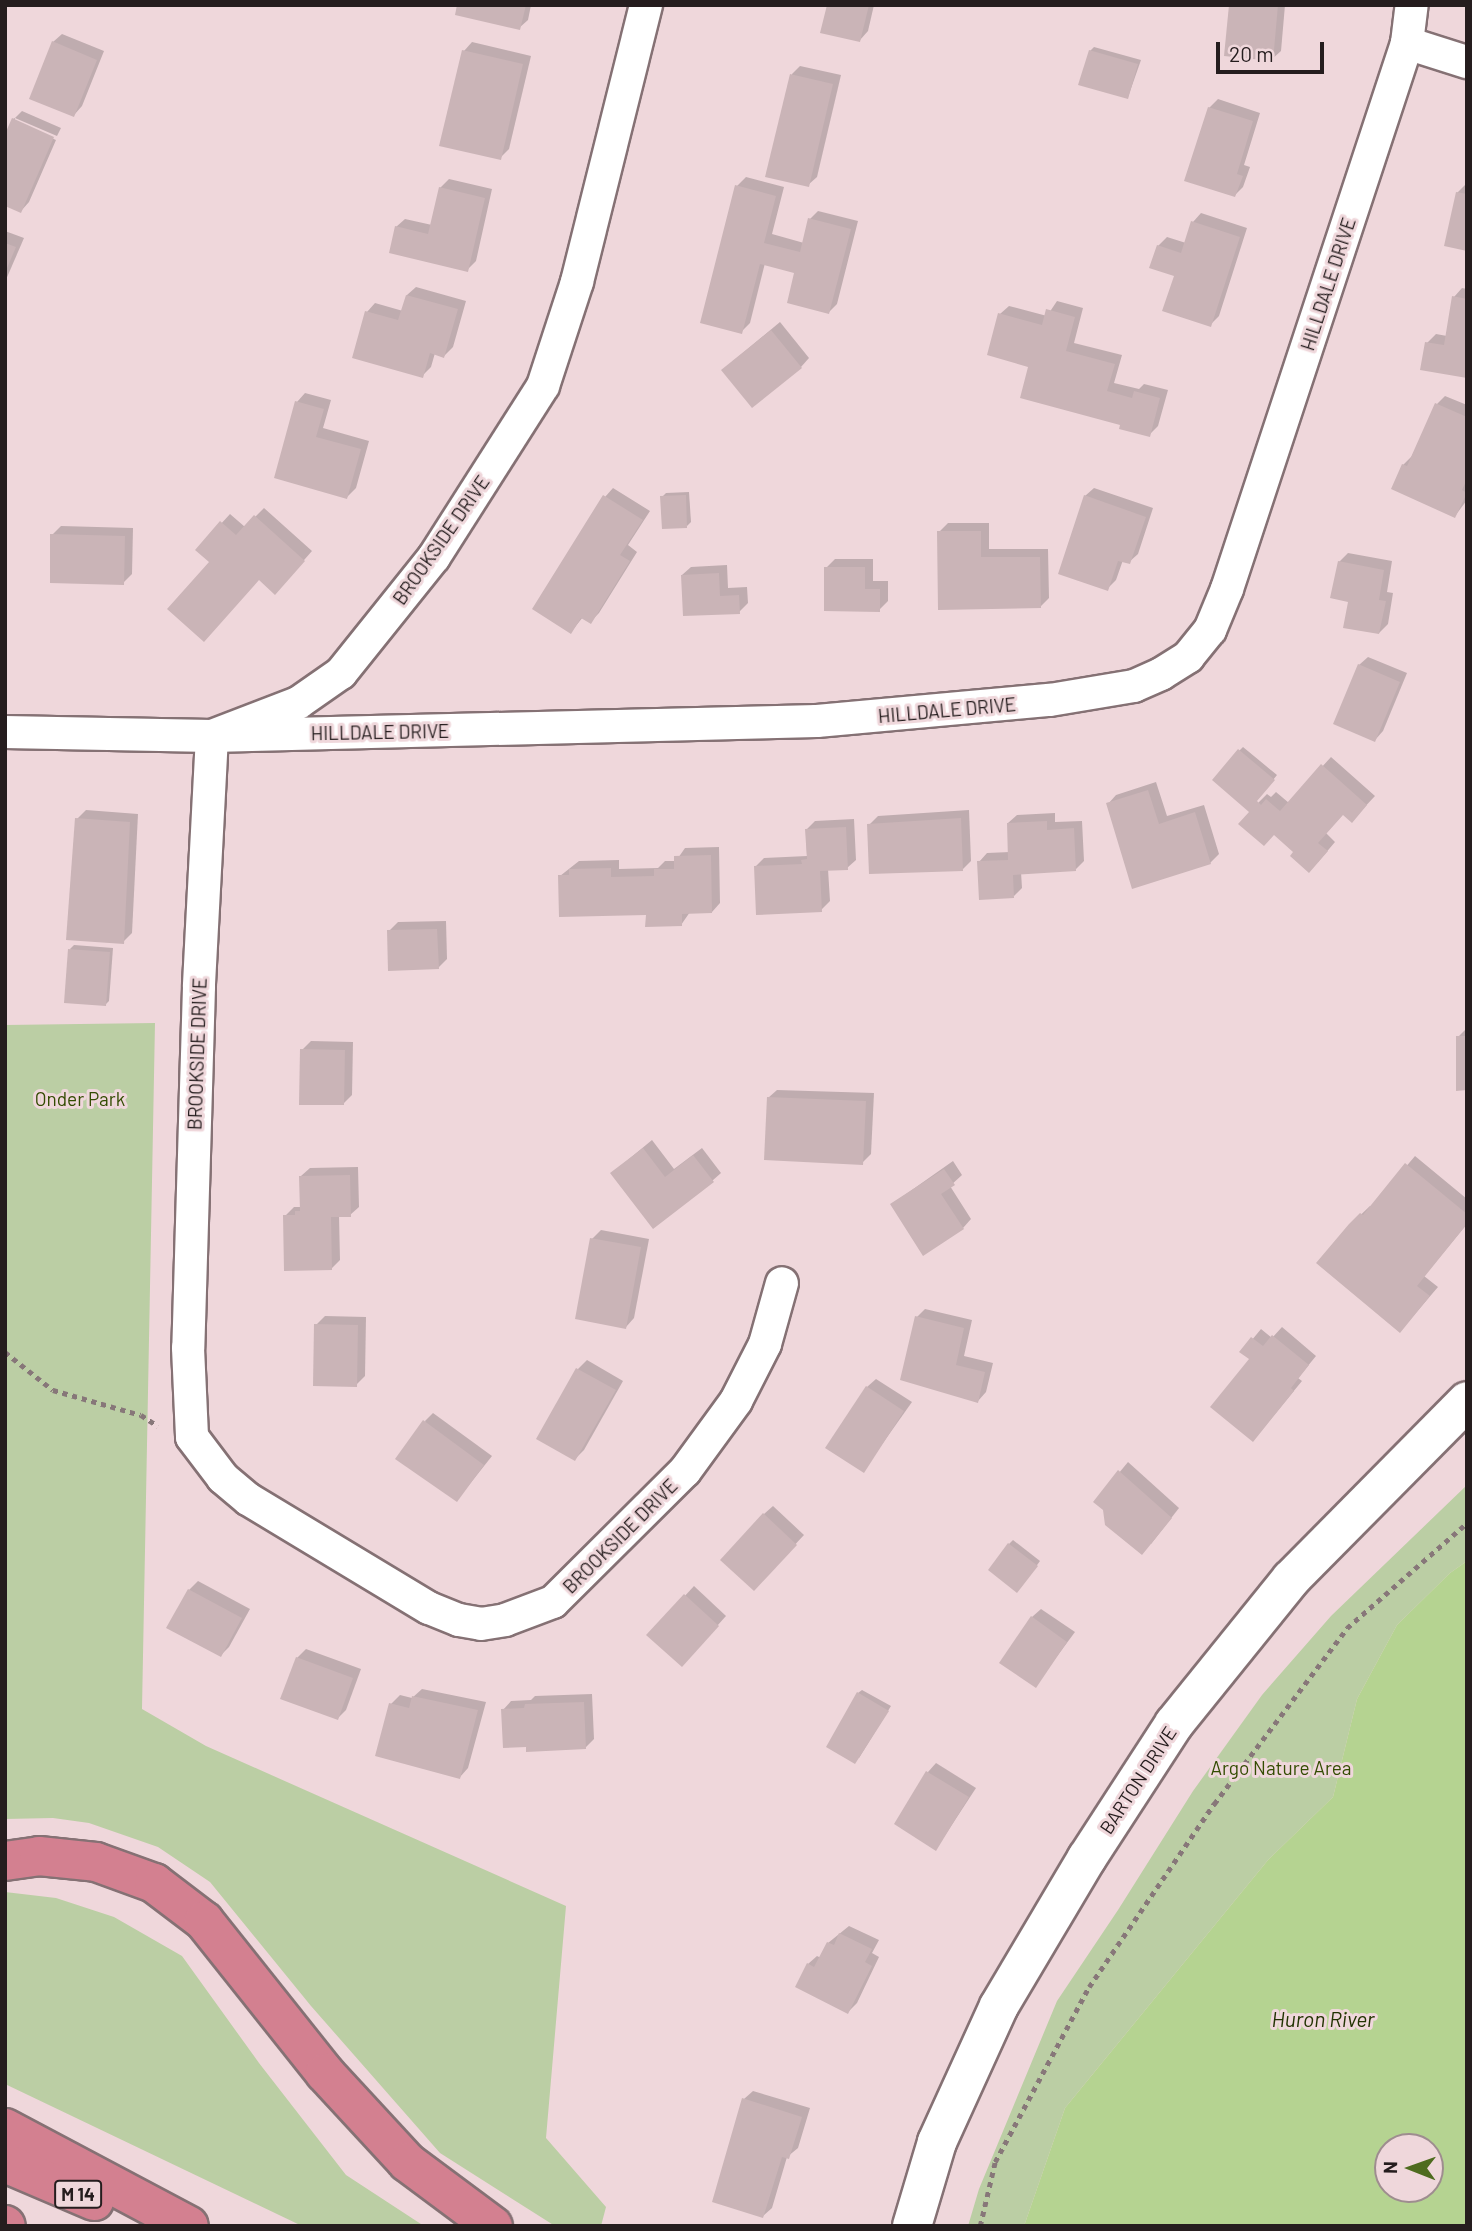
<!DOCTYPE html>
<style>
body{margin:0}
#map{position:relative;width:1472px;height:2231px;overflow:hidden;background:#efd7db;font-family:Barlow,sans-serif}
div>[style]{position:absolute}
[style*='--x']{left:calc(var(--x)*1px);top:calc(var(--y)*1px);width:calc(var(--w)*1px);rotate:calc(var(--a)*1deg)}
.green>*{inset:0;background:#bbcea4}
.water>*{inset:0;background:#b5d391}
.shadow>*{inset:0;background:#0003}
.building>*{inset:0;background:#cab4b7}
.path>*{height:4.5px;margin-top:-2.25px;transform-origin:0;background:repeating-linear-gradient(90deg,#877779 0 5px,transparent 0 10px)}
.roads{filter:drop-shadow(2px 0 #857174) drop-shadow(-2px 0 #857174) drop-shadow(0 2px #857174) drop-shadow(0 -2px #857174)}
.minor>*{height:32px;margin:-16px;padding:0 16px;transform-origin:16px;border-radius:16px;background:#fff}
.secondary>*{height:38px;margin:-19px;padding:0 19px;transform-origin:19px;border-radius:19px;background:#fff}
.motorway>*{height:38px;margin:-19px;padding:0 19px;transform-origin:19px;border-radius:19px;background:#d38090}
span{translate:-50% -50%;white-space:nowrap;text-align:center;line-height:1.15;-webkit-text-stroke:6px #efd7db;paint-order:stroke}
.shield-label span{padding:2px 5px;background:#efd7db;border:2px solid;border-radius:5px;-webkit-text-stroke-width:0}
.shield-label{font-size:18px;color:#251d1e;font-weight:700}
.street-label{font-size:19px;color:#251d1e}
.park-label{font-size:19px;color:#334c02}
.water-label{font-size:21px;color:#223302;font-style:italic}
.frame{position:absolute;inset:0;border:7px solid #251d1e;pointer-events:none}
.north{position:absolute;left:1374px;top:2133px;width:70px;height:70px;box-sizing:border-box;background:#efd7db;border:2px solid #9e8d8f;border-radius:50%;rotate:271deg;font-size:19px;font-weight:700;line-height:28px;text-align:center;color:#251d1e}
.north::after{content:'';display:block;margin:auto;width:24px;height:32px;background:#4e6b1f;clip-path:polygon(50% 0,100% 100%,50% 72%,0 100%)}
.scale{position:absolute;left:1216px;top:42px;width:108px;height:32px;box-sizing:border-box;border:4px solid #251d1e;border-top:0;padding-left:9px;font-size:21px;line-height:24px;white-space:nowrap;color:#251d1e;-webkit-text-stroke:5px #efd7db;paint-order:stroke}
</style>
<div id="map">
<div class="green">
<div style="clip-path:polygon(155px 1023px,142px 1709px,206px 1746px,566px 1906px,546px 2138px,606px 2207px,601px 2226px,555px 2226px,440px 2153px,311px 2006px,210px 1882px,158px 1847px,89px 1823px,53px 1818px,5px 1819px,5px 1025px)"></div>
<div style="clip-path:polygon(1467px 1485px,1467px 1561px,1450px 1573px,1397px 1625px,1357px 1699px,1333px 1797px,1268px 1860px,1065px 2108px,1024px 2226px,968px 2226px,979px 2189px,1057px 2001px,1118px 1910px,1193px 1791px,1262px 1695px,1331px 1616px)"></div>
<div style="clip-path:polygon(5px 1892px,56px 1898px,114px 1917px,182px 1956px,259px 2063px,346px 2175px,424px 2226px,302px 2226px,5px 2084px)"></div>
</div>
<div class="water">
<div style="clip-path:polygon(evenodd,1467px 1561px,1467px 2226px,1024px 2226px,1065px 2108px,1268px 1860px,1333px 1797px,1357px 1699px,1397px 1625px,1450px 1573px,1467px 1561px,1388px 2147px,1430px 2147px,1430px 2189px,1388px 2189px,1388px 2147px)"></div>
</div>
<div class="shadow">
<div style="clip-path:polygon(459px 5px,531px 5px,528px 20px,519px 28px)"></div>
<div style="clip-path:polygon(829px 5px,874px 5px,868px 31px,860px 40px)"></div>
<div style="clip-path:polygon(1231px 5px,1285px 5px,1281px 51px,1272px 59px)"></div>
<div style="clip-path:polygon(62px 34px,104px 51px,82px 106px,74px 115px,53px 42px)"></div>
<div style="clip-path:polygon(472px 42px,531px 56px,509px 149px,500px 158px,464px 51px)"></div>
<div style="clip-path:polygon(1094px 47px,1141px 60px,1128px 97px,1090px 51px)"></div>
<div style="clip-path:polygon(800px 66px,841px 75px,817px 177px,808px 185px,792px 74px)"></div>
<div style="clip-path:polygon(1218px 99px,1260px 113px,1244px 165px,1250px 167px,1243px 187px,1235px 195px,1209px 108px)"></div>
<div style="clip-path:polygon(22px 111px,61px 128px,57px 136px,15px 118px)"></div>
<div style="clip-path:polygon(15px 118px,15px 122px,56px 140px,29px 202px,21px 211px,13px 119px)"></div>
<div style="clip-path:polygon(746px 177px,784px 187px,772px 234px,804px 243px,810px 219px,818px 211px,858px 221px,837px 304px,828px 313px,796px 272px,765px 263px,750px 323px,741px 332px,737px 186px)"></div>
<div style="clip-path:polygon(449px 179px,492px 189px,476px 261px,467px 270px,396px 227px,405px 219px,432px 225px,440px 188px)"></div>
<div style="clip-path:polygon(1466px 184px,1467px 184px,1467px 250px,1457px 193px)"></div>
<div style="clip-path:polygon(1201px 213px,1247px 228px,1219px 316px,1210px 325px,1158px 246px,1167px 237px,1186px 243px,1193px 222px)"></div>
<div style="clip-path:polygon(5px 231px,24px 238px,5px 282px)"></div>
<div style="clip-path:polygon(416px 287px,466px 301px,453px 347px,444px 356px,435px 353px,431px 367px,422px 376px,367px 312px,375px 303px,403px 311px,407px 295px)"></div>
<div style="clip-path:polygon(1462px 288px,1467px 289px,1467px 376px,1427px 343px,1436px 334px,1447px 336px,1454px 297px)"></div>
<div style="clip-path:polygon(1057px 301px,1083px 308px,1074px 343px,1122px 355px,1114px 383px,1139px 389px,1144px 384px,1168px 390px,1158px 426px,1149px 435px,1122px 424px,1031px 365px,1000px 314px,1009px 306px,1047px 316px)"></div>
<div style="clip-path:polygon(780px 322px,809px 358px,801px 367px,732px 362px)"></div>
<div style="clip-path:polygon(305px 393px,331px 400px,323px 428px,369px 441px,356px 488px,347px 497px,297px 402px)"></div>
<div style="clip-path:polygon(1445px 396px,1467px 405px,1467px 500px,1455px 516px,1403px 465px,1412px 456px,1437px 404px)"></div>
<div style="clip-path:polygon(613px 488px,650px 511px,628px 545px,637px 552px,599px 613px,590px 622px,583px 617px,571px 632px,605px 497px)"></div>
<div style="clip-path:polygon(1094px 488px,1153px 508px,1138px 554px,1129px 562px,1123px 560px,1116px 580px,1107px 589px,1085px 496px)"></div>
<div style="clip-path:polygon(689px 492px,691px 522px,687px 526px,662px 497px,666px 493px)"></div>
<div style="clip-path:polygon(264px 508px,312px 551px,283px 584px,259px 578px,197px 550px,230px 514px,245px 527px)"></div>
<div style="clip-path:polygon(948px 523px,989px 523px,989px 549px,1048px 549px,1049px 598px,1040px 607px,939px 532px)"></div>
<div style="clip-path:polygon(61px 526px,133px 528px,132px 574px,123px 583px,52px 535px)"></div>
<div style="clip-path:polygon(1348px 553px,1392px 561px,1387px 592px,1393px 593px,1388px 624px,1379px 633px,1350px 600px,1339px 562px)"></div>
<div style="clip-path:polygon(835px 559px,873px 559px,873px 581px,888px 581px,888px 601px,879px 610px,826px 568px)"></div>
<div style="clip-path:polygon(727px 565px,728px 588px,747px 587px,748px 603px,739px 612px,682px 575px,691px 567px)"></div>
<div style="clip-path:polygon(1368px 657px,1407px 673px,1383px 731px,1375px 740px,1359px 665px)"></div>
<div style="clip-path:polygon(1243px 747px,1277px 775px,1254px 804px,1256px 805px,1267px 794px,1271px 797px,1276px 792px,1289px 803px,1331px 757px,1375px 796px,1360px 812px,1344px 813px,1326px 833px,1335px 842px,1318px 862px,1296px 852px,1251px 811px,1239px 751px)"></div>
<div style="clip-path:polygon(1156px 782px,1167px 816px,1204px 805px,1219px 854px,1210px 863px,1108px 804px,1116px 795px)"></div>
<div style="clip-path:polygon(86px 810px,138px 814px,132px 933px,123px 942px,77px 819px)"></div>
<div style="clip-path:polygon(969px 810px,971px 861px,963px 869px,869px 825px,878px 816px)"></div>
<div style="clip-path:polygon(1055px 813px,1055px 822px,1082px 821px,1084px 861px,1075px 870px,1021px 872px,1022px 888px,1014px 896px,979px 862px,987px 853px,1010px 852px,1008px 823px,1017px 815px)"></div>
<div style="clip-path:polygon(854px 819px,856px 860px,847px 868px,828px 869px,830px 901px,821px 910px,755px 867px,764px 858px,807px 856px,806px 830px,815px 821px)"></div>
<div style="clip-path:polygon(719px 847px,720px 903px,712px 912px,690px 912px,681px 925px,560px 876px,579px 861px,619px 860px,619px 869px,658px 868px,665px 861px,676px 861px,685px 848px)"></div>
<div style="clip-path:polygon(446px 921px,447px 959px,438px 968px,389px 931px,398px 922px)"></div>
<div style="clip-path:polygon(74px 945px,113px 948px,109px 1001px,105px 1005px,70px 949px)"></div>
<div style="clip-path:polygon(1467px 1028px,1467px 1089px,1458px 1037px)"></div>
<div style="clip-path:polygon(311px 1041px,353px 1042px,352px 1095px,343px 1104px,302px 1050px)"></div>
<div style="clip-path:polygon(777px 1090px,874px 1093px,871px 1154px,862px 1163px,768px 1098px)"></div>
<div style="clip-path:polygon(652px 1140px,674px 1169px,702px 1148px,721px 1173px,712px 1181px,612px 1173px)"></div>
<div style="clip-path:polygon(1415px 1156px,1467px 1199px,1467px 1224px,1424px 1276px,1438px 1287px,1408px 1322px,1350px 1225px,1370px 1206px,1372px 1207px)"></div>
<div style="clip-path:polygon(953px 1161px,962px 1175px,950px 1186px,971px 1219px,963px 1228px,892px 1204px)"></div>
<div style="clip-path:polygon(358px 1167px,359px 1207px,350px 1215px,339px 1215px,340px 1260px,331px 1269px,285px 1216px,294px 1207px,302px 1207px,301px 1176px,310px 1168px)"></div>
<div style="clip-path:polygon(601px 1230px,649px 1239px,634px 1318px,626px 1327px,592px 1239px)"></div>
<div style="clip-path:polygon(925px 1309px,972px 1320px,964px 1356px,993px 1363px,986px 1392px,978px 1401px,917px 1317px)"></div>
<div style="clip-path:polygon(325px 1316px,366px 1317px,365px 1376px,356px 1385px,316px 1325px)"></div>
<div style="clip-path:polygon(1282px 1327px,1316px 1356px,1298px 1378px,1302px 1381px,1261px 1431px,1251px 1359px,1242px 1352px,1261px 1329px,1272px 1338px)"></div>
<div style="clip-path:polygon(587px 1360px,623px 1381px,584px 1450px,575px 1459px,539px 1438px,578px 1369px)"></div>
<div style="clip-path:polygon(876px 1379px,912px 1402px,863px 1471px,867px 1387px)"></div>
<div style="clip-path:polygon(433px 1413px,492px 1456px,457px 1500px,425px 1421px)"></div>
<div style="clip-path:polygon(1128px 1462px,1179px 1508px,1151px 1544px,1095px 1502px)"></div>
<div style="clip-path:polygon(773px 1506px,804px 1535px,762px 1580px,764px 1514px)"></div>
<div style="clip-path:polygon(1013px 1540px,1040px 1561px,1021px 1587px,1009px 1544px)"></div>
<div style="clip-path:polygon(198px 1581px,250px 1609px,229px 1647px,221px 1655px,169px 1627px,189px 1590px)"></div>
<div style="clip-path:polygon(694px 1586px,726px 1616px,690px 1656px,649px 1635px)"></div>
<div style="clip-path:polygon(1041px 1609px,1075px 1632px,1035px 1686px,1032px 1617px)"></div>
<div style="clip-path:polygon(306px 1649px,361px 1669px,346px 1710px,338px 1718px,297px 1658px)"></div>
<div style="clip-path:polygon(422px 1689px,486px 1702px,468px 1768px,460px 1777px,391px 1704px,400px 1695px,412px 1698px)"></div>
<div style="clip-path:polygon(862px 1690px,891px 1706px,859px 1758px,858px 1693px)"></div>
<div style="clip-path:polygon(592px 1694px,594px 1739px,585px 1748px,527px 1745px,503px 1710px,511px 1701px,531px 1700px,535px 1696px)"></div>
<div style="clip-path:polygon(936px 1763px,976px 1788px,936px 1849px,928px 1772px)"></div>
<div style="clip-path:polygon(849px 1926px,879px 1940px,872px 1953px,879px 1957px,857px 2003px,848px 2012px,808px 1964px,817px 1956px,821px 1958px,828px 1943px)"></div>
<div style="clip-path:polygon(753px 2091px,810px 2108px,798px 2148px,787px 2157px,772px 2208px,763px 2216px,744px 2099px)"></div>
</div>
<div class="building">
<div style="clip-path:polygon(457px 5px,526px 5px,520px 30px,455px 15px)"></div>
<div style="clip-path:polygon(827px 5px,869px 5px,860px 42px,820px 33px)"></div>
<div style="clip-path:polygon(1229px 5px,1278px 5px,1273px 61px,1224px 56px)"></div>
<div style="clip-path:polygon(52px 41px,97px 60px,74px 117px,29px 99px)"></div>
<div style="clip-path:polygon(462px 50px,523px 64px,501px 160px,439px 146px)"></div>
<div style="clip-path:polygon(1089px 50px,1138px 64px,1128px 99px,1078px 85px)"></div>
<div style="clip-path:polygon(790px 74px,833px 84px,809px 187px,765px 177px)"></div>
<div style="clip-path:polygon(1208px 107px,1253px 121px,1237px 174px,1243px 176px,1235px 197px,1184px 181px)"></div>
<div style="clip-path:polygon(12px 118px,54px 137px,21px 213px,5px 206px,5px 134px)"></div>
<div style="clip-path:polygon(735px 185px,776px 196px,764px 243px,800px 252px,808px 218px,851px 229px,829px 314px,787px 303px,794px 273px,760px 264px,742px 334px,700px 323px)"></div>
<div style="clip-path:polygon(439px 187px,485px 198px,468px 272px,389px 253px,395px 226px,428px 234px)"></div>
<div style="clip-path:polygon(1456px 192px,1467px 194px,1467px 251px,1444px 246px)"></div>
<div style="clip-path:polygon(1191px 221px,1240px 237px,1211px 327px,1162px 311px,1174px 276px,1149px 268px,1157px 245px,1181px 253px)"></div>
<div style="clip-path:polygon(5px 243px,16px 247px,5px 273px)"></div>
<div style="clip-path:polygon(406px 295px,458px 309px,444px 358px,430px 353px,423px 378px,352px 358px,365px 311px,398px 320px)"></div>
<div style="clip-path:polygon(1452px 296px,1467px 299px,1467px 378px,1420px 370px,1425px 342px,1444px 345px)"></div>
<div style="clip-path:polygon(1046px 309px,1075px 317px,1066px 351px,1115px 364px,1107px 391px,1132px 398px,1134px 391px,1160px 398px,1150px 437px,1119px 429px,1120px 425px,1020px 398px,1028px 367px,987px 355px,998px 313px,1042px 325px)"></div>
<div style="clip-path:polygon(771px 330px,802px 368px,752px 408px,721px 370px)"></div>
<div style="clip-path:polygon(295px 401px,324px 409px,316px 437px,361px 449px,347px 499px,274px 478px)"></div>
<div style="clip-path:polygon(1435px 403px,1467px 417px,1467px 479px,1462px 490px,1467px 493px,1455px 518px,1391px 489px,1402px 464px,1407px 466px)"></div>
<div style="clip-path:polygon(603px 495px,643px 520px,620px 555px,630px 561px,591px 624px,581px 618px,571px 634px,532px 609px)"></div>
<div style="clip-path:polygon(686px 495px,687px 528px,662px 529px,660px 496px)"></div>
<div style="clip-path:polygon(1084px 495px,1146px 517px,1130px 564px,1118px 561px,1108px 591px,1058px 574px)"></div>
<div style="clip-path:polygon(254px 515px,305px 561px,275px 595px,259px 580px,204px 642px,167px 609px,209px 562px,195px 550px,220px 521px,236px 535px)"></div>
<div style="clip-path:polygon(937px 531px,981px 531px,981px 557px,1040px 557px,1041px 608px,938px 610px)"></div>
<div style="clip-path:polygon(50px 534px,125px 536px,124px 585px,50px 583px)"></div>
<div style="clip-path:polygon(1338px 561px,1384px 570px,1379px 600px,1386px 601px,1379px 634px,1343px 628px,1348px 602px,1330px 598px)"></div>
<div style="clip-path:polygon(824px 567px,865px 567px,865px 589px,880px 589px,880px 612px,824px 611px)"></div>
<div style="clip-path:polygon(719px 573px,720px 596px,739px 595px,740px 614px,683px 616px,681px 575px)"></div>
<div style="clip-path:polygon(1358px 664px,1400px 682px,1375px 742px,1333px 724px)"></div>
<div style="clip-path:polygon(1238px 749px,1275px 780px,1257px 801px,1261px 805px,1266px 799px,1280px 811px,1321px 764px,1367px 805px,1352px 823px,1343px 815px,1318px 843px,1328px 851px,1309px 873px,1290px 856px,1293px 852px,1274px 835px,1264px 846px,1238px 824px,1249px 812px,1212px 780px)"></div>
<div style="clip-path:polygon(1148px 790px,1159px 824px,1195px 812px,1211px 864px,1132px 889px,1106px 803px)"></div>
<div style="clip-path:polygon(75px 818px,130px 822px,124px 944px,66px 940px)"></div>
<div style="clip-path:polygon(961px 818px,963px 871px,869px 874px,867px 824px)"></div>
<div style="clip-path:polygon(1047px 821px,1047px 830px,1074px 828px,1076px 871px,1013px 875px,1014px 898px,979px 900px,977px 861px,1008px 860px,1007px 823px)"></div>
<div style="clip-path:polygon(846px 827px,848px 870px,820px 871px,822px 912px,756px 915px,754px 866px,802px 864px,801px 860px,807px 859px,805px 829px)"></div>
<div style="clip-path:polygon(711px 855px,712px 913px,682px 914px,682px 926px,645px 927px,646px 915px,559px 917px,558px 875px,569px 875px,569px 869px,611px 868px,611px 877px,654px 876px,654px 869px,674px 869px,674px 856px)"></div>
<div style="clip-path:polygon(437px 929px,439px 969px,388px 971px,387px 930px)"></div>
<div style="clip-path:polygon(68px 949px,110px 952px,106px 1006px,64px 1003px)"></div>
<div style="clip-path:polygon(1456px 1036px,1467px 1036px,1467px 1090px,1456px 1091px)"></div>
<div style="clip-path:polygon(300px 1049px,345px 1050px,344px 1105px,299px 1105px)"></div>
<div style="clip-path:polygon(767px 1097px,866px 1101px,863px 1165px,764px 1160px)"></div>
<div style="clip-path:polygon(643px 1148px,665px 1177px,693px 1155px,714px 1182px,653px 1229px,610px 1173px)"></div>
<div style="clip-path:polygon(1405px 1163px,1467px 1214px,1467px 1224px,1417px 1286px,1430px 1296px,1400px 1333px,1316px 1263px,1349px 1224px,1360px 1213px,1363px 1215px)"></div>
<div style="clip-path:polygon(944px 1169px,955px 1185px,941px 1194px,964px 1229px,923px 1256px,890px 1204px)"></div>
<div style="clip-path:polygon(350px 1175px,351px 1217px,331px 1217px,332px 1270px,284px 1271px,283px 1215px,295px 1215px,295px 1211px,300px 1211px,299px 1176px)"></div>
<div style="clip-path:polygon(590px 1238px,641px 1247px,626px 1329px,575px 1319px)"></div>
<div style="clip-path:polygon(915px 1316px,964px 1328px,956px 1365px,985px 1372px,978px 1403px,900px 1380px)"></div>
<div style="clip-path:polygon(314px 1324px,358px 1325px,357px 1387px,313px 1386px)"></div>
<div style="clip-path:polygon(1272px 1335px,1309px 1365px,1291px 1388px,1294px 1391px,1253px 1442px,1210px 1407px,1249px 1359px,1239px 1352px,1251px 1337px,1263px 1346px)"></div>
<div style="clip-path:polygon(576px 1368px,616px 1390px,575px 1461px,536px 1439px)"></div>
<div style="clip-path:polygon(866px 1386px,904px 1411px,864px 1473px,825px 1448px)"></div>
<div style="clip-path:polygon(423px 1420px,484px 1465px,457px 1502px,395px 1459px)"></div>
<div style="clip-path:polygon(1118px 1470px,1172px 1518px,1142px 1555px,1105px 1525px,1103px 1510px,1093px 1502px)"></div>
<div style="clip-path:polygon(763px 1513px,797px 1545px,754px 1591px,720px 1560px)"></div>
<div style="clip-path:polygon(1008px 1543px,1038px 1566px,1017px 1593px,988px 1570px)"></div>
<div style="clip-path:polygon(188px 1589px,242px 1618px,221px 1657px,166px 1628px)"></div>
<div style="clip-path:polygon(684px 1594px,719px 1626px,682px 1667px,646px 1635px)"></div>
<div style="clip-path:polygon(1031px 1616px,1067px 1642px,1036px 1688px,999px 1663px)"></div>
<div style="clip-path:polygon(296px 1657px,353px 1678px,338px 1720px,280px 1699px)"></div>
<div style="clip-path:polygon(857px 1692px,889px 1711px,855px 1764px,826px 1747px)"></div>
<div style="clip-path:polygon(412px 1696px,478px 1710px,460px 1779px,375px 1756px,389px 1703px,409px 1708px)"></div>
<div style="clip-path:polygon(584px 1702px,586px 1749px,526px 1752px,526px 1747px,503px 1748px,501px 1709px,524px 1708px,525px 1704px)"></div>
<div style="clip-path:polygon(926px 1771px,969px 1797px,936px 1851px,894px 1824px)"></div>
<div style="clip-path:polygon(839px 1933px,872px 1949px,865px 1962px,872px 1966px,848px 2014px,795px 1987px,807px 1963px,814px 1967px,827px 1942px,834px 1945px)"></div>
<div style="clip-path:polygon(742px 2098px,802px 2117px,789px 2159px,782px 2157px,763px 2218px,712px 2202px)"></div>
</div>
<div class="path">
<div style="--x:5;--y:1352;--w:61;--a:38.4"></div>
<div style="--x:53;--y:1390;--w:91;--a:15.9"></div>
<div style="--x:141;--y:1415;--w:20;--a:33"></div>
<div style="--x:980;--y:2226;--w:66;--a:-76.8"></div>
<div style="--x:995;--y:2162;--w:199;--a:-61.8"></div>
<div style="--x:1089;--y:1987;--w:222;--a:-55.7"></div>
<div style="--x:1214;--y:1804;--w:221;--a:-52.9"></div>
<div style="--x:1347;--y:1628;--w:159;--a:-41.2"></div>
</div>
<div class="roads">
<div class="minor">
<div style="--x:646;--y:5;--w:285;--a:104"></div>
<div style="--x:577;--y:282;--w:109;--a:108.1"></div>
<div style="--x:543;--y:386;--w:203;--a:122.5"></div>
<div style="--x:434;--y:557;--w:149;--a:128.7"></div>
<div style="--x:341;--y:673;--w:52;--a:145.1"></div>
<div style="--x:298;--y:703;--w:92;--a:159"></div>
<div style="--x:212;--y:736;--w:251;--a:93"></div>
<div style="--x:199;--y:987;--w:361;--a:91.7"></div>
<div style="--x:188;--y:1348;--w:89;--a:87.4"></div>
<div style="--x:192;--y:1437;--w:51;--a:52.9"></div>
<div style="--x:223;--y:1478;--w:33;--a:40"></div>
<div style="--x:248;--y:1499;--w:211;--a:31.1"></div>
<div style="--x:429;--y:1608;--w:32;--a:22"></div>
<div style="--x:459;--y:1620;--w:22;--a:10"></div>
<div style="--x:481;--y:1624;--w:24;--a:-9"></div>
<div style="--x:505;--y:1620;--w:51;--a:-20.6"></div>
<div style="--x:553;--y:1602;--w:186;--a:-44.8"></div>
<div style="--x:685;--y:1471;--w:87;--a:-53.9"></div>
<div style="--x:736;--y:1401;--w:64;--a:-63"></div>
<div style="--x:765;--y:1344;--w:63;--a:-74.4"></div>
<div style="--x:1407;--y:43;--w:63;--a:17.6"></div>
<div style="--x:5;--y:732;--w:207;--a:1.1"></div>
<div style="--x:212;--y:736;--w:605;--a:-1.42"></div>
<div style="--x:817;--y:721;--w:234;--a:-5.2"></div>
<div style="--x:1050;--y:700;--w:85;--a:-9.5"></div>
<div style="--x:1134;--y:686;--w:30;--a:-24"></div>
<div style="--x:1161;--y:674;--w:32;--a:-32"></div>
<div style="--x:1188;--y:657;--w:35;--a:-51"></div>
<div style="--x:1210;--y:630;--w:44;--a:-67.5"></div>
<div style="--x:1227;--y:589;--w:575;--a:-71.75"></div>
<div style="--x:1407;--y:43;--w:38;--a:-83"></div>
</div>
<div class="secondary">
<div style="--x:912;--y:2226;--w:88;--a:-73.4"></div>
<div style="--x:937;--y:2142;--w:149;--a:-65.5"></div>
<div style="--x:999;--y:2006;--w:172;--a:-59.3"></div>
<div style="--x:1087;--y:1858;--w:160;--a:-57"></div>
<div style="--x:1174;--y:1724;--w:186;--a:-51.1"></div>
<div style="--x:1291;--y:1579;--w:250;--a:-45.3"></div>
</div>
<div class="motorway">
<div style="--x:5;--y:1861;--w:34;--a:-8"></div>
<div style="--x:39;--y:1856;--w:57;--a:6"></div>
<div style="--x:96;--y:1862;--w:62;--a:19.9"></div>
<div style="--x:154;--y:1883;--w:63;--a:37.2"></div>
<div style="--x:204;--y:1921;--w:194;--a:51.5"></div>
<div style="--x:325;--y:2073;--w:121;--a:47.3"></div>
<div style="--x:407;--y:2162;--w:107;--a:36.7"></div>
<div style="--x:5;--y:2128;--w:208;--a:28"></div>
<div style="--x:5;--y:2163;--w:97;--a:23.1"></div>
<div style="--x:5;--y:2225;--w:1;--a:45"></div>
</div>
</div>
<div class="shield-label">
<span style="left:78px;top:2194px">M 14</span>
</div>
<div class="street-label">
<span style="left:1328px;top:284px;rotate:-72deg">HILLDALE DRIVE</span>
<span style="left:441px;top:540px;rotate:-55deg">BROOKSIDE DRIVE</span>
<span style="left:947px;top:710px;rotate:-5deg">HILLDALE DRIVE</span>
<span style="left:380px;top:732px;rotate:-1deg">HILLDALE DRIVE</span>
<span style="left:197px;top:1054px;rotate:-88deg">BROOKSIDE DRIVE</span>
<span style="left:620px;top:1536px;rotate:-45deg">BROOKSIDE DRIVE</span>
<span style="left:1138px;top:1780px;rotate:-57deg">BARTON DRIVE</span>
</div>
<div class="park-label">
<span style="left:80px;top:1099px">Onder Park</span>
<span style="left:1281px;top:1768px">Argo Nature Area</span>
</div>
<div class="water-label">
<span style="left:1323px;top:2019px">Huron River</span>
</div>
<div class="frame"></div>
<div class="north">N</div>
<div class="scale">20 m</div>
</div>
